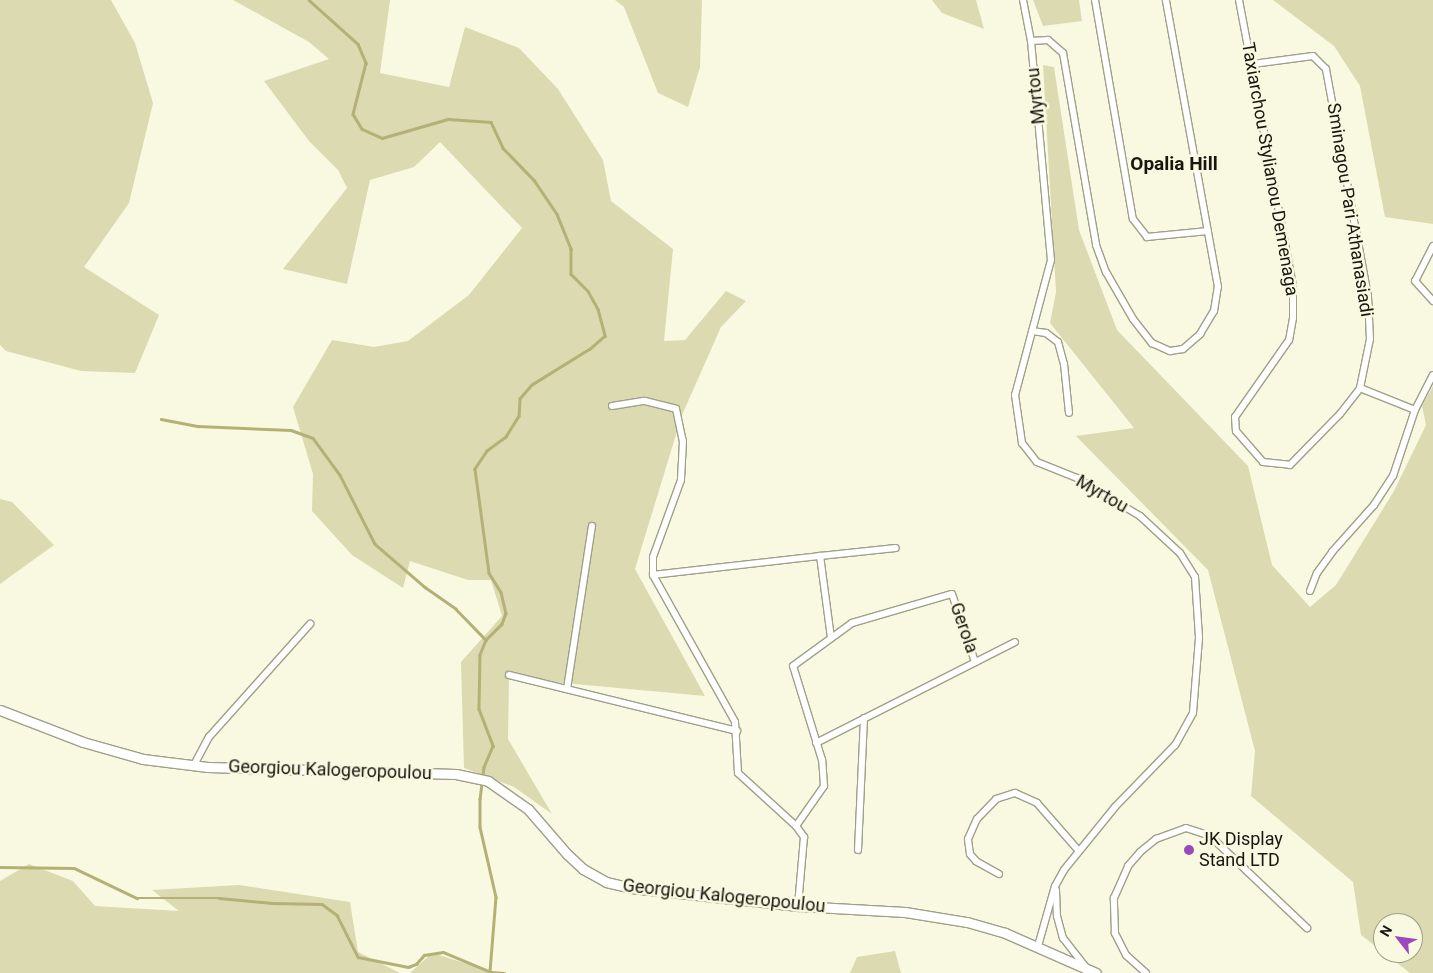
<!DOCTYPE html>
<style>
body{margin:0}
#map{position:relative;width:1433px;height:973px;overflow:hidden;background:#f9f9e1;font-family:Roboto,sans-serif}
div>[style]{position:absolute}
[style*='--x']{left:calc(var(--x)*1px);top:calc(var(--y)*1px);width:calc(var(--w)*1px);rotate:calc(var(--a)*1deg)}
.green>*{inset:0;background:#dcdab1}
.stream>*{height:2.5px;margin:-1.25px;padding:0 1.25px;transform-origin:1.25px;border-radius:1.25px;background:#b4b176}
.roads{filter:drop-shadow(1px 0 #a09f8a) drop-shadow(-1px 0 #a09f8a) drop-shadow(0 1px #a09f8a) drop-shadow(0 -1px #a09f8a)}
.street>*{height:6px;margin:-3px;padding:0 3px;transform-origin:3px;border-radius:3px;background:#fff}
.secondary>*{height:9px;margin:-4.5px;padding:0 4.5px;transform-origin:4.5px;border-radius:4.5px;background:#fff}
.dots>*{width:14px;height:14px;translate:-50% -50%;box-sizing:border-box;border:2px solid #f9f9e1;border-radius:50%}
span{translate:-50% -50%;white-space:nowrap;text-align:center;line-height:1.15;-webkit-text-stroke:5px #f9f9e1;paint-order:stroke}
.street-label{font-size:18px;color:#18170f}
.poi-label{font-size:18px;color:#18170f}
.left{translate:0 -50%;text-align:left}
.neighbourhood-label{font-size:19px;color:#18170f;font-weight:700}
.north{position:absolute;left:1373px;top:913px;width:50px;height:50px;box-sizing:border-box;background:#f9f9e1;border:1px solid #9f9f8d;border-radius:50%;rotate:300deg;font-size:14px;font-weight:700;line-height:20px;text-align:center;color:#18170f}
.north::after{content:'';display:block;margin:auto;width:18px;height:22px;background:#9a4aba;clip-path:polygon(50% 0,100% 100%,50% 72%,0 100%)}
</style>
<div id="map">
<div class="green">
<div style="clip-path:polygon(0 0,111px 0,135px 43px,153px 103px,129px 203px,84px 267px,159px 315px,135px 373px,81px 371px,6px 351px,0 345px)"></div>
<div style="clip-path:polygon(233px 0,390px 0,380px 73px,449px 87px,465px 27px,519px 48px,558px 89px,603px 160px,611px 201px,673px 249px,664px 341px,685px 340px,726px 291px,746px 301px,721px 327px,682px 415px,635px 569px,705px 696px,509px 678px,508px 739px,552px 814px,514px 787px,464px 768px,461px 662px,502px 616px,491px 580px,468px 580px,410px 561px,403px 588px,352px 555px,312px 511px,313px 474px,293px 407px,332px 340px,374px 347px,408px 341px,469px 295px,522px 228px,440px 142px,414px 167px,370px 180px,347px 284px,283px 269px,347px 188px,338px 170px,309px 141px,264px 81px,329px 59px,309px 42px)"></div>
<div style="clip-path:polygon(615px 0,702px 0,700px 67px,688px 107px,658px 93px,624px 7px)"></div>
<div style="clip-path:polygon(932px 0,976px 0,984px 29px,942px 13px)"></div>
<div style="clip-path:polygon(1033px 0,1079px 0,1082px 21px,1043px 26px)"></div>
<div style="clip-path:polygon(1273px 0,1433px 0,1433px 224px,1385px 217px,1360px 86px,1334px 46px)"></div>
<div style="clip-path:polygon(1043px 65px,1054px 67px,1079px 230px,1117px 330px,1248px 466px,1272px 565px,1310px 607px,1336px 585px,1394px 491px,1426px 425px,1422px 406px,1433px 386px,1433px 973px,1410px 973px,1384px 953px,1413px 953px,1413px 923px,1383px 923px,1383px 952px,1361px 935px,1353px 882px,1251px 796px,1255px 751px,1208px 570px,1076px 436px,1134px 428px,1050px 323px,1056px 292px)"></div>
<div style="clip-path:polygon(0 499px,12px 502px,54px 545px,0 584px)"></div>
<div style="clip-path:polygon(29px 864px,73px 881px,95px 906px,179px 911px,152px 890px,239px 885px,350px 902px,358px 952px,400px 973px,0 973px,0 881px)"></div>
<div style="clip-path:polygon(895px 951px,901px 973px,850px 973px,857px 957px)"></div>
<div style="clip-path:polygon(432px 953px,497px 973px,410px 973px)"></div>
</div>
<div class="stream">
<div style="--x:309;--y:0;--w:66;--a:41.9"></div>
<div style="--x:358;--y:44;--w:21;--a:67"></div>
<div style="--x:366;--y:63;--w:53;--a:104.3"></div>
<div style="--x:353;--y:114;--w:17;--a:59"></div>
<div style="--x:362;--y:129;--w:22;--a:24"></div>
<div style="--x:382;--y:138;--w:69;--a:-16.1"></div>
<div style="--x:448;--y:119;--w:43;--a:4"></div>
<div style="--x:491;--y:122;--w:29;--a:65"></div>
<div style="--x:503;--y:148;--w:45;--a:45.9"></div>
<div style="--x:534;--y:180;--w:41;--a:55.9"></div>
<div style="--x:557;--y:214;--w:38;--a:68"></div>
<div style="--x:571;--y:249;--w:25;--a:90"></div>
<div style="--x:571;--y:274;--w:24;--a:45"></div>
<div style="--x:588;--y:291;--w:21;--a:61"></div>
<div style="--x:598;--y:309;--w:28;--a:75"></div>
<div style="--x:605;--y:336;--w:20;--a:139"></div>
<div style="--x:590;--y:349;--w:68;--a:148.2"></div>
<div style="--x:532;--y:385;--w:18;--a:131"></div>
<div style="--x:520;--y:399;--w:17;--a:93"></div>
<div style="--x:519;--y:416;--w:25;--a:122"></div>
<div style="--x:506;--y:437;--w:24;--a:144"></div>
<div style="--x:487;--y:451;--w:22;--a:124"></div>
<div style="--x:475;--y:469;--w:105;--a:82.3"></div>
<div style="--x:489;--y:573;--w:22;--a:58"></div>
<div style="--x:501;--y:592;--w:22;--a:77"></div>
<div style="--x:506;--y:613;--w:12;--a:110"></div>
<div style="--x:502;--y:624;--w:23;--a:135"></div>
<div style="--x:486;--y:640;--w:16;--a:112"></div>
<div style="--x:480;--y:655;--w:54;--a:91.1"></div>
<div style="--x:479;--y:709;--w:40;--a:69"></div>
<div style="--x:493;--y:746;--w:23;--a:113"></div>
<div style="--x:484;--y:767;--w:32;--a:97"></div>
<div style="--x:480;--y:799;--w:28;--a:90"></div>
<div style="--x:480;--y:827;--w:72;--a:77.1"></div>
<div style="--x:496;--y:897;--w:75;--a:94.6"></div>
<div style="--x:161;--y:419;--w:38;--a:11"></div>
<div style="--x:198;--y:426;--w:93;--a:2.5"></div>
<div style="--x:291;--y:430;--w:23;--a:20"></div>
<div style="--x:313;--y:438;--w:46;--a:53.9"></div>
<div style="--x:340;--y:475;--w:77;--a:63.1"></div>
<div style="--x:375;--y:544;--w:66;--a:40.7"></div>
<div style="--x:425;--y:587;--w:38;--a:35"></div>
<div style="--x:456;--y:609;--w:43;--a:45.9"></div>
<div style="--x:0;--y:867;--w:74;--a:0.8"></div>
<div style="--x:74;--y:868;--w:70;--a:25.5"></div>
<div style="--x:137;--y:898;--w:82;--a:0"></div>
<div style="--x:219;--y:898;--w:53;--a:5.4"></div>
<div style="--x:272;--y:903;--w:50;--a:1.1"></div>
<div style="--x:322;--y:904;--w:19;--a:36"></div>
<div style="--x:337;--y:915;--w:47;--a:63.4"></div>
<div style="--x:358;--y:957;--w:51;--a:11.3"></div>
<div style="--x:408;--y:967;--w:9;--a:-21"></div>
<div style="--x:416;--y:964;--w:12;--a:-48"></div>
<div style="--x:424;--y:955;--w:19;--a:-9"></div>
<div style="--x:443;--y:952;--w:52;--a:22.6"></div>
<div style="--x:491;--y:972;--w:13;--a:4"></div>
</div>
<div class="roads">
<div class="street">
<div style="--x:1023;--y:0;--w:42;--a:79"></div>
<div style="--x:1031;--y:41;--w:220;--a:84.8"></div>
<div style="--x:1051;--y:260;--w:140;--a:104.9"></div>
<div style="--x:1015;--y:395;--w:49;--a:81.7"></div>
<div style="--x:1022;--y:443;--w:24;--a:52"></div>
<div style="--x:1037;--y:462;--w:43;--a:21.8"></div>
<div style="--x:1077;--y:478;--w:74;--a:31.1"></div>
<div style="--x:1140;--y:516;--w:54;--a:42.8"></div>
<div style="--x:1180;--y:553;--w:28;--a:58"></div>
<div style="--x:1195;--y:577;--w:61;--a:86.2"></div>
<div style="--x:1199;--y:638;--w:75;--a:94.6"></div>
<div style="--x:1193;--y:713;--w:37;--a:119"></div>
<div style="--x:1175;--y:745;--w:86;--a:134.1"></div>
<div style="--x:1115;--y:807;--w:81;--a:129"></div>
<div style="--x:1064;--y:870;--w:18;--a:119"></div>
<div style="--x:1055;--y:886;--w:62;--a:105.8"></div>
<div style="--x:1095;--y:0;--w:222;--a:80.2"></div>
<div style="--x:1133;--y:219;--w:23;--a:52"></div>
<div style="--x:1147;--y:237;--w:61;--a:-5.6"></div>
<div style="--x:1239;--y:0;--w:290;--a:79.3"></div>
<div style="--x:1293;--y:285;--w:33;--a:90"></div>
<div style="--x:1293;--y:318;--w:22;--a:100"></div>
<div style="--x:1289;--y:340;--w:94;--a:125"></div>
<div style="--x:1235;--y:417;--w:14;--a:86"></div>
<div style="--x:1236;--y:431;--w:41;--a:48.9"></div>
<div style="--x:1263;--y:462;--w:27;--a:6"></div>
<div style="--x:1290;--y:465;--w:71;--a:-45.6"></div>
<div style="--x:1340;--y:414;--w:33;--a:-52"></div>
<div style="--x:1360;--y:388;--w:50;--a:-78.5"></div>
<div style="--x:1370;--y:339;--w:43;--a:-92.7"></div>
<div style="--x:1368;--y:296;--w:231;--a:-100.5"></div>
<div style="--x:1326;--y:69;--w:18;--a:-135"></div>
<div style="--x:1313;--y:56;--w:61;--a:172.4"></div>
<div style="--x:1031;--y:41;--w:17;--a:-3"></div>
<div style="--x:1048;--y:40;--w:20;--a:41"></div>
<div style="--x:1063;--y:53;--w:195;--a:80.2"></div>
<div style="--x:1096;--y:245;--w:29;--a:70"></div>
<div style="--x:1106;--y:272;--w:54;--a:60.1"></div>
<div style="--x:1133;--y:319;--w:31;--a:52"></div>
<div style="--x:1152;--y:343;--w:20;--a:24"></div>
<div style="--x:1170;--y:351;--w:13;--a:-9"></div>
<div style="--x:1183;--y:349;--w:23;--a:-41"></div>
<div style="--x:1200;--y:334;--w:27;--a:-59"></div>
<div style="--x:1214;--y:311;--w:24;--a:-81"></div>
<div style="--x:1218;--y:287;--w:292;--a:-100.3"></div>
<div style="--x:1433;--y:246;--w:39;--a:117"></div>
<div style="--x:1415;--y:281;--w:27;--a:48"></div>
<div style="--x:1032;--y:331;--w:14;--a:8"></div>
<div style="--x:1046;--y:333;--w:15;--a:37"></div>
<div style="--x:1058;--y:342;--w:23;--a:75"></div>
<div style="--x:1064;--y:364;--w:49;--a:84.2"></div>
<div style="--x:1360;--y:388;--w:59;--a:21.8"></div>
<div style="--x:612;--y:406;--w:33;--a:-9"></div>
<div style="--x:645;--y:401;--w:32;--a:14"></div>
<div style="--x:676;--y:409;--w:33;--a:78"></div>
<div style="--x:683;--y:441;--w:39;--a:93"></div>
<div style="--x:681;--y:480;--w:82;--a:110"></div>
<div style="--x:653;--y:557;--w:18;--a:90"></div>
<div style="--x:653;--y:575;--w:168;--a:60.8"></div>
<div style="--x:735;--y:722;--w:51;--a:86.6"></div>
<div style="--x:738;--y:773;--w:79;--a:42.4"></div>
<div style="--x:796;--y:826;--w:14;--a:54"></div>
<div style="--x:804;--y:837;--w:69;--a:95"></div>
<div style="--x:653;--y:575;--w:168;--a:-6.5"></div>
<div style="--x:1310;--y:591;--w:19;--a:-69"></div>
<div style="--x:1317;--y:573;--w:26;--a:-54"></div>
<div style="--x:1332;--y:552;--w:63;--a:-48.2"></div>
<div style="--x:1374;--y:505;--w:35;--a:-57"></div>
<div style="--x:1393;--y:476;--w:70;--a:-71.6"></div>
<div style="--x:1415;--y:410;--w:39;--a:-63"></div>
<div style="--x:831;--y:638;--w:83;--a:-97.6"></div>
<div style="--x:820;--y:556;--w:76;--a:-6"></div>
<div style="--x:509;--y:675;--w:235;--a:13.8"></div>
<div style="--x:567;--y:689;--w:165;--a:-81.3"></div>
<div style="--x:816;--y:743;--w:223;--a:-26.9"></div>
<div style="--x:194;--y:765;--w:32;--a:-62"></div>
<div style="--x:209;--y:737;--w:152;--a:-48.2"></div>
<div style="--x:796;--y:826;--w:49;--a:-55"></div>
<div style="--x:824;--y:786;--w:26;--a:-94"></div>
<div style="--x:822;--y:760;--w:98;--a:-107.1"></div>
<div style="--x:793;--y:666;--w:73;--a:-36.1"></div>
<div style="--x:852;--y:623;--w:104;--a:-16.2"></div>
<div style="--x:952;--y:594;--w:72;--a:71.3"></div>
<div style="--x:858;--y:850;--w:132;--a:-87.4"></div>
<div style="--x:999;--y:874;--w:26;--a:-151"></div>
<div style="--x:976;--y:861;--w:9;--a:-131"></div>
<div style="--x:970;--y:854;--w:15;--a:-98"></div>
<div style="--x:968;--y:839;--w:22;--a:-66"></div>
<div style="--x:977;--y:819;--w:28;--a:-46"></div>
<div style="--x:996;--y:799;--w:20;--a:-18"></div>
<div style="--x:1015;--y:793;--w:24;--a:24"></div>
<div style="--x:1037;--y:803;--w:62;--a:48.9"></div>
<div style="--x:1056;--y:890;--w:26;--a:88"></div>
<div style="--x:1057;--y:916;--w:23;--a:75"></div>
<div style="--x:1063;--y:938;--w:36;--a:52"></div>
<div style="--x:1146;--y:973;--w:27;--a:-138"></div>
<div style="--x:1126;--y:955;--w:25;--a:-117"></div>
<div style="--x:1115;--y:933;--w:35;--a:-92"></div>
<div style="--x:1114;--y:898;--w:35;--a:-66"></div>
<div style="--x:1128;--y:866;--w:18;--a:-49"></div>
<div style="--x:1140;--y:852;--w:21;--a:-39"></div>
<div style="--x:1156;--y:839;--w:32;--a:-20"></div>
<div style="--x:1186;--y:828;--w:25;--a:18"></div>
<div style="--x:1210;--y:836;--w:134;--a:43.5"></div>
</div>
<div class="secondary">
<div style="--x:0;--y:710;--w:89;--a:21.1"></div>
<div style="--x:83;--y:742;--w:62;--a:15.8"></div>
<div style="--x:143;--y:759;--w:65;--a:7"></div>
<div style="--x:208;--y:767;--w:248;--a:1.6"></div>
<div style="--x:456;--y:774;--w:33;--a:12"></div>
<div style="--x:488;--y:781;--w:49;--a:35"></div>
<div style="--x:528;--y:809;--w:60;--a:49.1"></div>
<div style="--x:567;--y:854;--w:22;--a:43"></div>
<div style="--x:583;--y:869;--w:26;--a:29"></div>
<div style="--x:606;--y:882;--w:26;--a:13"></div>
<div style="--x:631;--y:888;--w:168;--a:6.2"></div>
<div style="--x:798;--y:906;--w:107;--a:3.2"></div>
<div style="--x:905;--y:912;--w:63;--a:9.2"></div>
<div style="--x:967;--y:922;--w:40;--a:16"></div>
<div style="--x:1005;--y:933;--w:99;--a:23.7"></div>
</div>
</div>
<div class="dots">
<div style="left:1189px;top:850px;background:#9a4aba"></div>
</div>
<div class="street-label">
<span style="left:1036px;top:96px;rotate:-96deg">Myrtou</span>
<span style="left:1270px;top:169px;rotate:80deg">Taxiarchou Stylianou Demenaga</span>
<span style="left:1350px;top:210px;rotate:81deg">Sminagou Pari Athanasiadi</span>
<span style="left:1102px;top:494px;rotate:30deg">Myrtou</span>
<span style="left:964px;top:628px;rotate:71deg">Gerola</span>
<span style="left:330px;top:770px;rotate:2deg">Georgiou Kalogeropoulou</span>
<span style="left:724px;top:896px;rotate:6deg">Georgiou Kalogeropoulou</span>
</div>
<div class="poi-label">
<span class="left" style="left:1199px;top:850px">JK Display<br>Stand LTD</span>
</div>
<div class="neighbourhood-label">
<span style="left:1174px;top:164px">Opalia Hill</span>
</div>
<div class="north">N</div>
</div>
